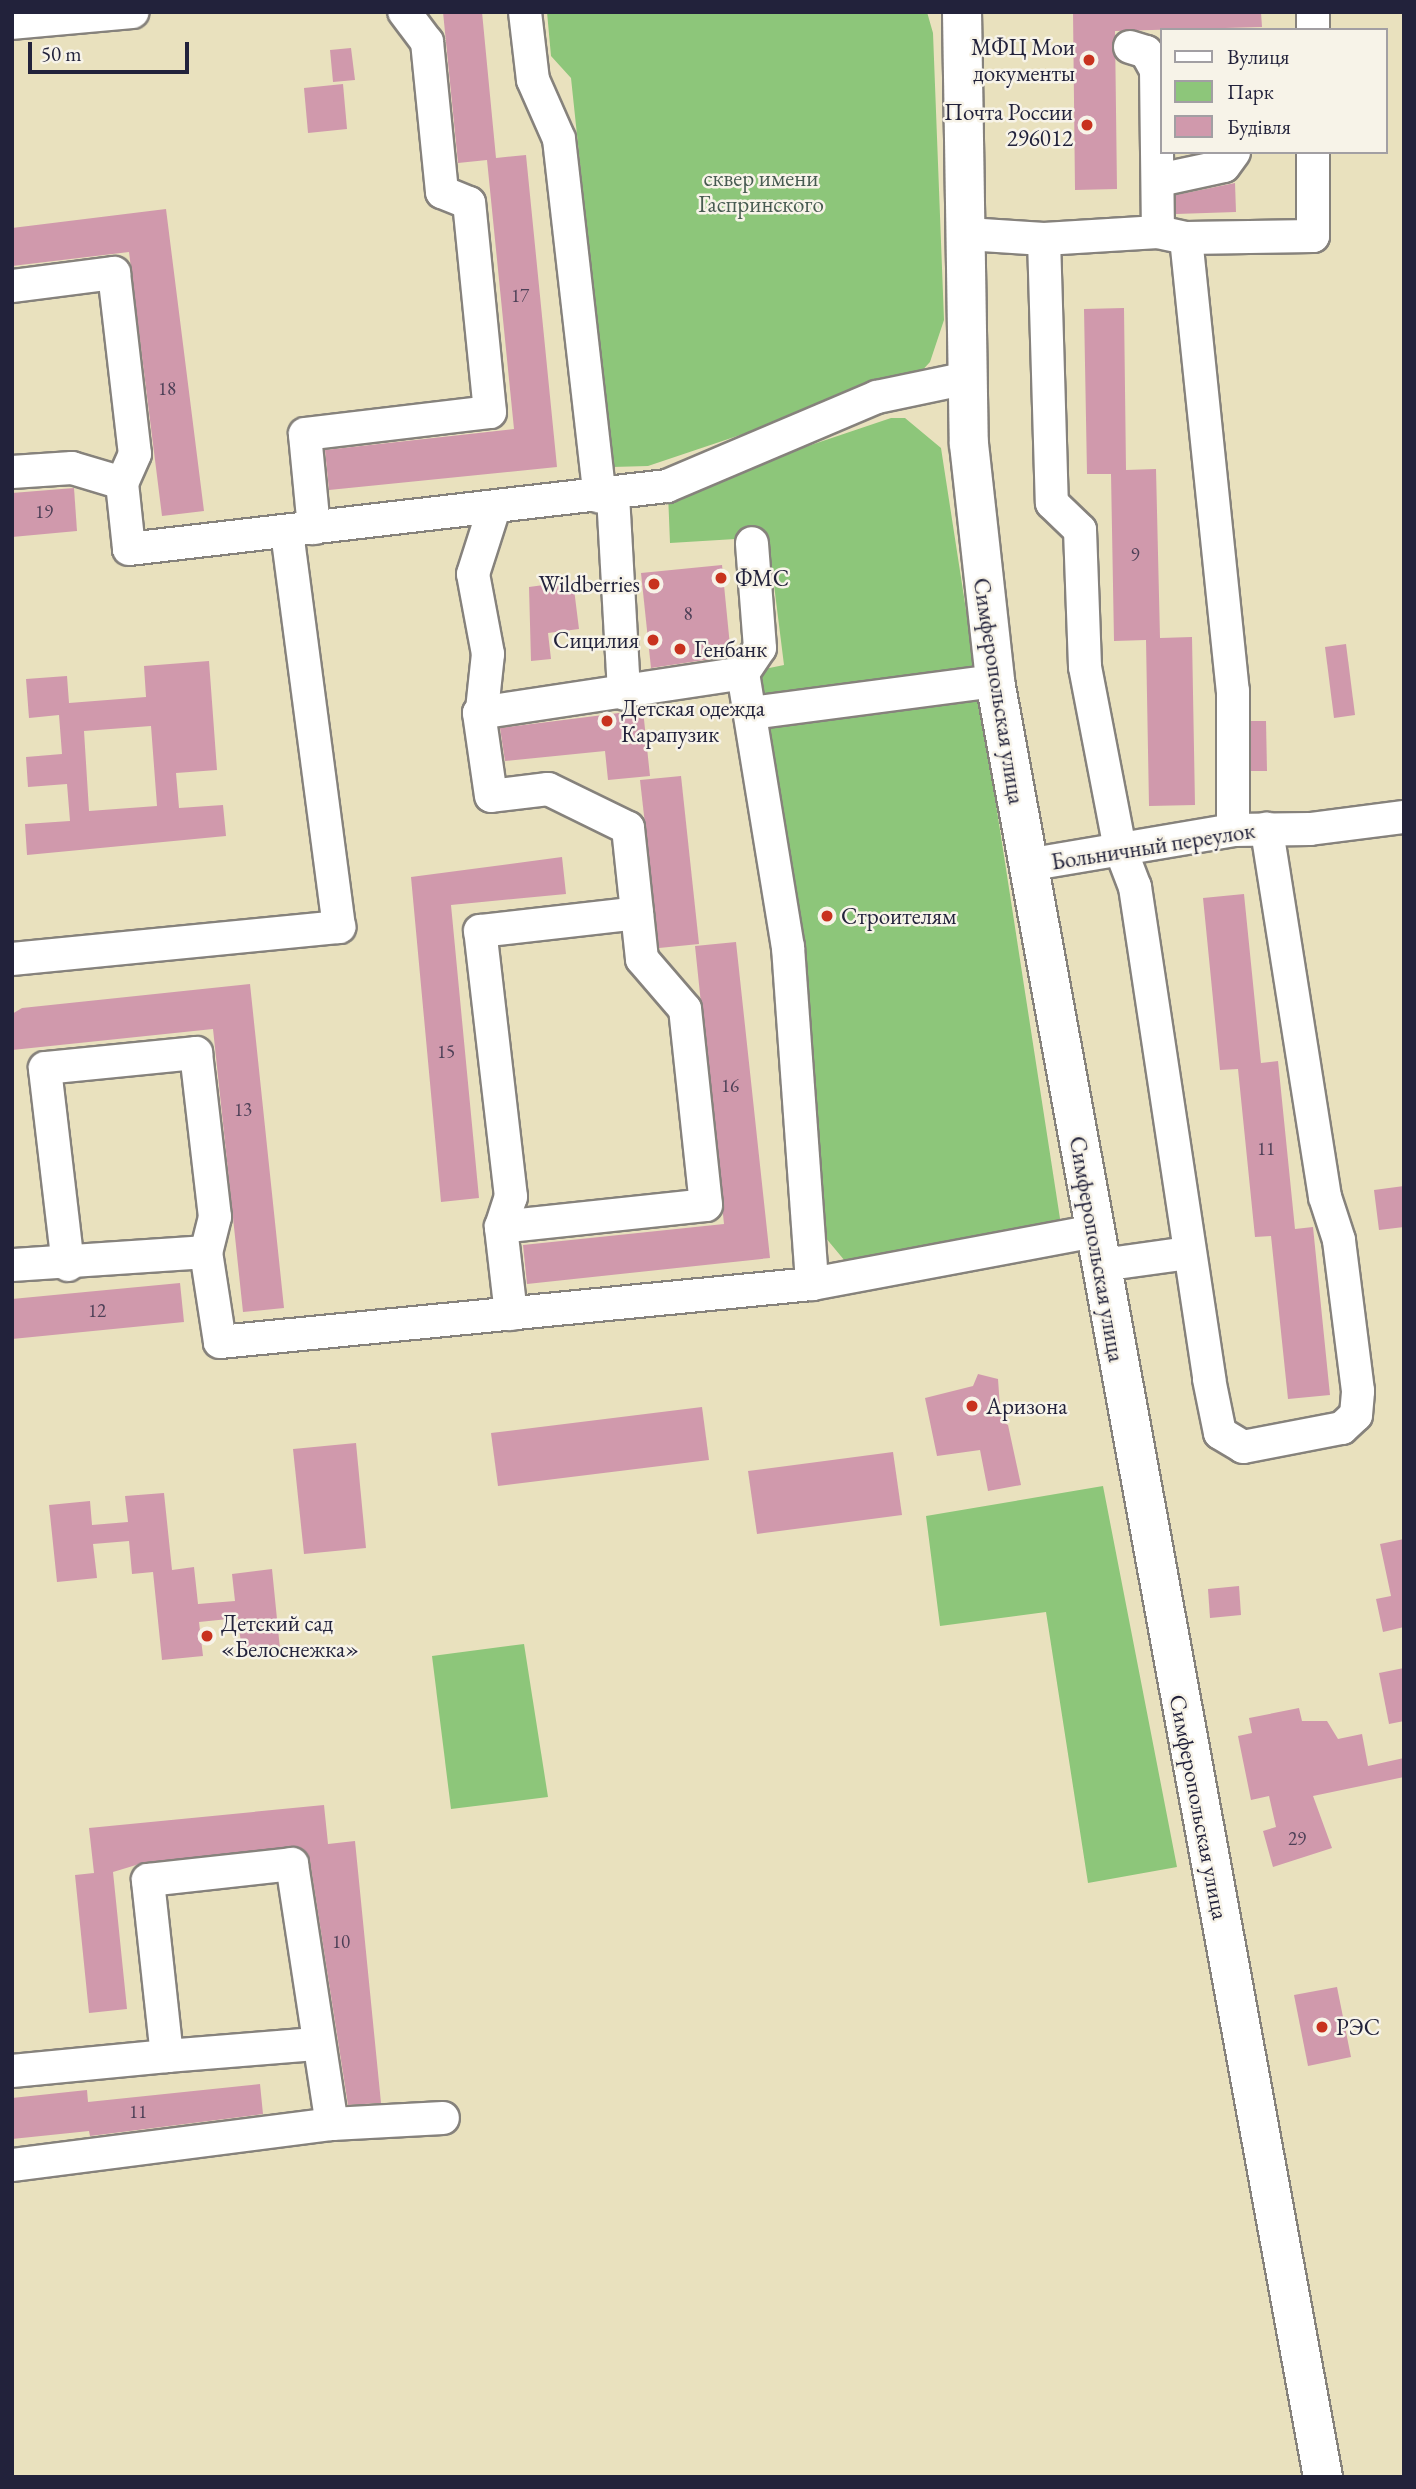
<!DOCTYPE html>
<meta charset="utf-8">
<style>
body{margin:0}
#map{position:relative;width:1416px;height:2489px;overflow:hidden;background:#e9e1be;font-family:"EB Garamond",serif}
div>[style]{position:absolute}
[style*='--x']{left:calc(var(--x)*1px);top:calc(var(--y)*1px);width:calc(var(--w)*1px);rotate:calc(var(--a)*1deg)}
.green>*{inset:0;background:#8dc67a}
.building>*{inset:0;background:#d099ac}
.roads{filter:drop-shadow(2px 0 #86827c) drop-shadow(-2px 0 #86827c) drop-shadow(0 2px #86827c) drop-shadow(0 -2px #86827c)}
.minor>*{height:32px;margin:-16px;padding:0 16px;transform-origin:16px;border-radius:16px;background:#fff}
.highway>*{height:38px;margin:-19px;padding:0 19px;transform-origin:19px;border-radius:19px;background:#fff}
.dots>*{width:19px;height:19px;translate:-50% -50%;box-sizing:border-box;border:4px solid #f7f3e8;border-radius:50%}
span{translate:-50% -50%;white-space:nowrap;text-align:center;line-height:1.15;-webkit-text-stroke:5px #f7f3e8;paint-order:stroke}
.number-label{font-size:19px;color:#4e4057}
.number-label span{-webkit-text-stroke-width:0}
.poi-label{font-size:23px;color:#22223b}
.right{translate:-100% -50%;text-align:right}
.left{translate:0 -50%;text-align:left}
.park-label{font-size:23px;color:#475b51}
.street-label{font-size:23px;color:#22223b}
.frame{position:absolute;inset:0;border:14px solid #22223b;pointer-events:none}
.legend{position:absolute;left:1160px;top:28px;width:228px;height:126px;box-sizing:border-box;background:#f7f3e8;border:2px solid #a29fa3;margin:0;padding:9px 12px;list-style:none;font-size:21px;color:#22223b}
.legend li{display:flex;align-items:center;gap:14px;height:35px}
.legend b{width:35px;border:2px solid #a29fa3}
.scale{position:absolute;left:28px;top:42px;width:161px;height:32px;box-sizing:border-box;border:4px solid #22223b;border-top:0;padding-left:9px;font-size:21px;line-height:24px;white-space:nowrap;color:#22223b;-webkit-text-stroke:5px #f7f3e8;paint-order:stroke}
</style>
<div id="map">
<div class="green">
<div style="clip-path:polygon(547px 12px,927px 12px,933px 33px,944px 320px,930px 362px,918px 375px,648px 466px,612px 467px,571px 78px,551px 56px)"></div>
<div style="clip-path:polygon(891px 418px,905px 418px,941px 448px,1061px 1225px,850px 1267px,825px 1237px,755px 671px,784px 665px,768px 537px,670px 543px,668px 493px)"></div>
<div style="clip-path:polygon(1103px 1486px,1177px 1867px,1088px 1883px,1046px 1612px,940px 1626px,926px 1516px)"></div>
<div style="clip-path:polygon(524px 1644px,548px 1797px,451px 1809px,432px 1656px)"></div>
</div>
<div class="building">
<div style="clip-path:polygon(443px 12px,482px 12px,496px 158px,526px 155px,557px 467px,329px 490px,325px 450px,514px 429px,487px 160px,458px 163px)"></div>
<div style="clip-path:polygon(1073px 12px,1261px 12px,1262px 27px,1115px 31px,1117px 189px,1075px 190px)"></div>
<div style="clip-path:polygon(351px 48px,355px 80px,333px 82px,330px 50px)"></div>
<div style="clip-path:polygon(343px 84px,347px 129px,308px 133px,304px 88px)"></div>
<div style="clip-path:polygon(1235px 183px,1236px 212px,1176px 214px,1176px 195px)"></div>
<div style="clip-path:polygon(166px 209px,204px 511px,162px 516px,129px 252px,12px 266px,12px 228px)"></div>
<div style="clip-path:polygon(1124px 308px,1126px 470px,1156px 469px,1160px 638px,1192px 637px,1195px 805px,1149px 806px,1146px 640px,1114px 641px,1111px 474px,1087px 474px,1084px 309px)"></div>
<div style="clip-path:polygon(74px 488px,77px 531px,12px 537px,12px 493px)"></div>
<div style="clip-path:polygon(722px 565px,731px 656px,651px 668px,641px 573px)"></div>
<div style="clip-path:polygon(573px 581px,579px 629px,548px 633px,551px 659px,531px 661px,529px 587px)"></div>
<div style="clip-path:polygon(1346px 644px,1355px 715px,1334px 718px,1325px 647px)"></div>
<div style="clip-path:polygon(evenodd,209px 661px,217px 770px,176px 773px,179px 808px,223px 805px,226px 836px,27px 855px,25px 824px,70px 821px,67px 784px,28px 787px,26px 757px,62px 754px,59px 715px,29px 718px,26px 679px,67px 676px,69px 703px,146px 697px,144px 666px,209px 661px,151px 726px,157px 806px,89px 811px,84px 731px,151px 726px)"></div>
<div style="clip-path:polygon(643px 710px,650px 776px,608px 780px,605px 751px,505px 761px,500px 728px)"></div>
<div style="clip-path:polygon(1251px 721px,1266px 721px,1267px 771px,1251px 771px)"></div>
<div style="clip-path:polygon(681px 776px,699px 944px,659px 948px,640px 780px)"></div>
<div style="clip-path:polygon(562px 857px,566px 894px,451px 905px,479px 1198px,441px 1202px,411px 877px)"></div>
<div style="clip-path:polygon(1244px 894px,1261px 1063px,1278px 1061px,1295px 1229px,1313px 1227px,1330px 1395px,1288px 1399px,1271px 1236px,1255px 1237px,1238px 1069px,1220px 1070px,1203px 898px)"></div>
<div style="clip-path:polygon(736px 942px,770px 1258px,527px 1284px,523px 1245px,724px 1224px,695px 946px)"></div>
<div style="clip-path:polygon(250px 984px,284px 1308px,243px 1312px,213px 1029px,12px 1050px,12px 1014px,22px 1008px)"></div>
<div style="clip-path:polygon(1404px 1186px,1404px 1227px,1379px 1230px,1374px 1190px)"></div>
<div style="clip-path:polygon(180px 1283px,184px 1322px,12px 1339px,12px 1299px)"></div>
<div style="clip-path:polygon(978px 1374px,998px 1379px,1001px 1421px,1008px 1425px,1021px 1485px,988px 1491px,980px 1450px,937px 1456px,925px 1398px,973px 1386px)"></div>
<div style="clip-path:polygon(702px 1407px,709px 1460px,498px 1486px,491px 1433px)"></div>
<div style="clip-path:polygon(356px 1443px,366px 1548px,304px 1554px,293px 1449px)"></div>
<div style="clip-path:polygon(893px 1452px,902px 1515px,757px 1534px,748px 1471px)"></div>
<div style="clip-path:polygon(164px 1493px,172px 1570px,194px 1567px,198px 1604px,235px 1601px,232px 1574px,272px 1569px,280px 1649px,242px 1653px,238px 1618px,199px 1622px,203px 1656px,162px 1660px,153px 1572px,132px 1574px,129px 1541px,93px 1544px,97px 1578px,57px 1582px,49px 1505px,90px 1501px,92px 1525px,128px 1522px,125px 1496px)"></div>
<div style="clip-path:polygon(1404px 1539px,1404px 1627px,1383px 1632px,1376px 1599px,1391px 1596px,1380px 1544px)"></div>
<div style="clip-path:polygon(1239px 1586px,1241px 1615px,1210px 1618px,1208px 1589px)"></div>
<div style="clip-path:polygon(1404px 1668px,1404px 1721px,1389px 1724px,1379px 1673px)"></div>
<div style="clip-path:polygon(1299px 1708px,1302px 1721px,1327px 1721px,1338px 1739px,1362px 1734px,1368px 1766px,1404px 1758px,1404px 1777px,1313px 1796px,1332px 1848px,1273px 1867px,1263px 1831px,1276px 1827px,1269px 1796px,1251px 1800px,1238px 1736px,1252px 1733px,1249px 1718px)"></div>
<div style="clip-path:polygon(324px 1805px,328px 1844px,355px 1841px,381px 2103px,348px 2105px,310px 1861px,298px 1847px,146px 1862px,113px 1872px,127px 2009px,89px 2013px,75px 1875px,94px 1873px,89px 1828px)"></div>
<div style="clip-path:polygon(1337px 1987px,1351px 2057px,1308px 2066px,1294px 1995px)"></div>
<div style="clip-path:polygon(260px 2084px,263px 2114px,90px 2136px,89px 2131px,12px 2139px,12px 2098px,87px 2090px,88px 2102px)"></div>
</div>
<div class="roads">
<div class="minor">
<div style="--x:525;--y:12;--w:68;--a:83.3"></div>
<div style="--x:533;--y:80;--w:64;--a:66.2"></div>
<div style="--x:559;--y:139;--w:360;--a:83.5"></div>
<div style="--x:1313;--y:12;--w:18;--a:90"></div>
<div style="--x:12;--y:23;--w:121;--a:-5.2"></div>
<div style="--x:1130;--y:47;--w:17;--a:17"></div>
<div style="--x:1146;--y:52;--w:21;--a:61"></div>
<div style="--x:1156;--y:70;--w:162;--a:89.3"></div>
<div style="--x:1159;--y:180;--w:66;--a:-12.2"></div>
<div style="--x:1224;--y:166;--w:17;--a:-54"></div>
<div style="--x:967;--y:234;--w:77;--a:3.7"></div>
<div style="--x:1044;--y:239;--w:114;--a:-3.5"></div>
<div style="--x:1158;--y:232;--w:29;--a:12"></div>
<div style="--x:1186;--y:238;--w:127;--a:-0.9"></div>
<div style="--x:1313;--y:236;--w:84;--a:-90"></div>
<div style="--x:1186;--y:238;--w:455;--a:84.1"></div>
<div style="--x:1233;--y:691;--w:139;--a:90"></div>
<div style="--x:1044;--y:239;--w:264;--a:88.3"></div>
<div style="--x:1052;--y:503;--w:39;--a:44"></div>
<div style="--x:1080;--y:530;--w:137;--a:87.9"></div>
<div style="--x:1085;--y:667;--w:184;--a:79.1"></div>
<div style="--x:1120;--y:848;--w:42;--a:69"></div>
<div style="--x:1135;--y:887;--w:498;--a:81.4"></div>
<div style="--x:1209;--y:1379;--w:55;--a:78.5"></div>
<div style="--x:1220;--y:1433;--w:27;--a:31"></div>
<div style="--x:1243;--y:1447;--w:101;--a:-10.9"></div>
<div style="--x:1342;--y:1428;--w:19;--a:-43"></div>
<div style="--x:1356;--y:1415;--w:24;--a:-85"></div>
<div style="--x:1358;--y:1391;--w:152;--a:-97.2"></div>
<div style="--x:1339;--y:1240;--w:45;--a:-108"></div>
<div style="--x:1325;--y:1197;--w:373;--a:-99"></div>
<div style="--x:12;--y:286;--w:103;--a:-7.3"></div>
<div style="--x:114;--y:273;--w:182;--a:83.4"></div>
<div style="--x:135;--y:454;--w:32;--a:114"></div>
<div style="--x:122;--y:483;--w:66;--a:83.9"></div>
<div style="--x:129;--y:549;--w:542;--a:-6.68"></div>
<div style="--x:667;--y:486;--w:228;--a:-23"></div>
<div style="--x:877;--y:397;--w:93;--a:-11.8"></div>
<div style="--x:12;--y:472;--w:60;--a:-3.8"></div>
<div style="--x:72;--y:468;--w:52;--a:16.7"></div>
<div style="--x:613;--y:495;--w:199;--a:86.8"></div>
<div style="--x:314;--y:528;--w:94;--a:-95.5"></div>
<div style="--x:305;--y:434;--w:186;--a:-6.8"></div>
<div style="--x:490;--y:412;--w:210;--a:-95.7"></div>
<div style="--x:469;--y:203;--w:29;--a:-158"></div>
<div style="--x:442;--y:192;--w:151;--a:-95.7"></div>
<div style="--x:427;--y:42;--w:38;--a:-127"></div>
<div style="--x:743;--y:673;--w:30;--a:-56"></div>
<div style="--x:760;--y:648;--w:105;--a:-94.4"></div>
<div style="--x:482;--y:710;--w:56;--a:-83.9"></div>
<div style="--x:488;--y:654;--w:81;--a:-100.6"></div>
<div style="--x:473;--y:574;--w:69;--a:-72.3"></div>
<div style="--x:751;--y:713;--w:246;--a:-7.5"></div>
<div style="--x:1027;--y:865;--w:209;--a:-9.6"></div>
<div style="--x:1233;--y:830;--w:77;--a:-0.7"></div>
<div style="--x:1310;--y:829;--w:95;--a:-7.3"></div>
<div style="--x:12;--y:959;--w:329;--a:-5.6"></div>
<div style="--x:339;--y:927;--w:399;--a:-97.5"></div>
<div style="--x:501;--y:1227;--w:32;--a:-72"></div>
<div style="--x:511;--y:1197;--w:268;--a:-96.6"></div>
<div style="--x:480;--y:931;--w:158;--a:-6.5"></div>
<div style="--x:12;--y:1265;--w:194;--a:-3.8"></div>
<div style="--x:68;--y:1265;--w:198;--a:-96.7"></div>
<div style="--x:45;--y:1068;--w:152;--a:-5.7"></div>
<div style="--x:196;--y:1053;--w:165;--a:83.4"></div>
<div style="--x:215;--y:1217;--w:36;--a:104"></div>
<div style="--x:206;--y:1252;--w:91;--a:81.2"></div>
<div style="--x:220;--y:1342;--w:595;--a:-5.6"></div>
<div style="--x:812;--y:1284;--w:289;--a:-10.6"></div>
<div style="--x:1102;--y:1265;--w:88;--a:-7.9"></div>
<div style="--x:511;--y:1314;--w:88;--a:-96.6"></div>
<div style="--x:501;--y:1227;--w:206;--a:-6.1"></div>
<div style="--x:706;--y:1205;--w:197;--a:-96.1"></div>
<div style="--x:685;--y:1009;--w:66;--a:-130.7"></div>
<div style="--x:642;--y:959;--w:132;--a:-96.1"></div>
<div style="--x:628;--y:828;--w:89;--a:-154"></div>
<div style="--x:548;--y:789;--w:57;--a:173"></div>
<div style="--x:491;--y:796;--w:84;--a:-98.2"></div>
<div style="--x:479;--y:713;--w:267;--a:-8.6"></div>
<div style="--x:743;--y:673;--w:278;--a:80.7"></div>
<div style="--x:788;--y:947;--w:338;--a:85.9"></div>
<div style="--x:167;--y:2056;--w:149;--a:-4.6"></div>
<div style="--x:12;--y:2071;--w:156;--a:-5.5"></div>
<div style="--x:167;--y:2056;--w:177;--a:-96.2"></div>
<div style="--x:148;--y:1880;--w:145;--a:-6.3"></div>
<div style="--x:292;--y:1864;--w:263;--a:81.3"></div>
<div style="--x:332;--y:2124;--w:323;--a:172.7"></div>
<div style="--x:332;--y:2124;--w:111;--a:-3.1"></div>
</div>
<div class="highway">
<div style="--x:962;--y:12;--w:432;--a:89.1"></div>
<div style="--x:969;--y:444;--w:238;--a:83.7"></div>
<div style="--x:995;--y:681;--w:1826;--a:79.65"></div>
</div>
</div>
<div class="dots">
<div style="left:1089px;top:60px;background:#c8321e"></div>
<div style="left:1087px;top:125px;background:#c8321e"></div>
<div style="left:721px;top:578px;background:#c8321e"></div>
<div style="left:654px;top:584px;background:#c8321e"></div>
<div style="left:653px;top:640px;background:#c8321e"></div>
<div style="left:680px;top:649px;background:#c8321e"></div>
<div style="left:607px;top:721px;background:#c8321e"></div>
<div style="left:827px;top:916px;background:#c8321e"></div>
<div style="left:972px;top:1406px;background:#c8321e"></div>
<div style="left:207px;top:1636px;background:#c8321e"></div>
<div style="left:1322px;top:2027px;background:#c8321e"></div>
</div>
<div class="number-label">
<span style="left:520px;top:296px">17</span>
<span style="left:167px;top:389px">18</span>
<span style="left:44px;top:512px">19</span>
<span style="left:1135px;top:555px">9</span>
<span style="left:688px;top:614px">8</span>
<span style="left:446px;top:1052px">15</span>
<span style="left:730px;top:1086px">16</span>
<span style="left:243px;top:1110px">13</span>
<span style="left:1266px;top:1149px">11</span>
<span style="left:97px;top:1311px">12</span>
<span style="left:1297px;top:1839px">29</span>
<span style="left:341px;top:1942px">10</span>
<span style="left:138px;top:2112px">11</span>
</div>
<div class="poi-label">
<span class="right" style="left:1075px;top:60px">МФЦ Мои<br>документы</span>
<span class="right" style="left:1073px;top:125px">Почта России<br>296012</span>
<span class="left" style="left:735px;top:578px">ФМС</span>
<span class="right" style="left:640px;top:584px">Wildberries</span>
<span class="right" style="left:639px;top:640px">Сицилия</span>
<span class="left" style="left:694px;top:649px">Генбанк</span>
<span class="left" style="left:621px;top:721px">Детская одежда<br>Карапузик</span>
<span class="left" style="left:841px;top:916px">Строителям</span>
<span class="left" style="left:986px;top:1406px">Аризона</span>
<span class="left" style="left:221px;top:1636px">Детский сад<br>«Белоснежка»</span>
<span class="left" style="left:1336px;top:2027px">РЭС</span>
</div>
<div class="park-label">
<span style="left:761px;top:191px">сквер имени<br>Гаспринского</span>
</div>
<div class="street-label">
<span style="left:999px;top:691px;rotate:81deg">Симферопольская улица</span>
<span style="left:1153px;top:846px;rotate:-9deg">Больничный переулок</span>
<span style="left:1097px;top:1249px;rotate:80deg">Симферопольская улица</span>
<span style="left:1199px;top:1807px;rotate:79deg">Симферопольская улица</span>
</div>
<div class="frame"></div>
<ul class="legend">
<li><b style="height:9px;background:#fff"></b>Вулиця</li>
<li><b style="height:19px;background:#8dc67a"></b>Парк</li>
<li><b style="height:19px;background:#d099ac"></b>Будівля</li>
</ul>
<div class="scale">50 m</div>
</div>
